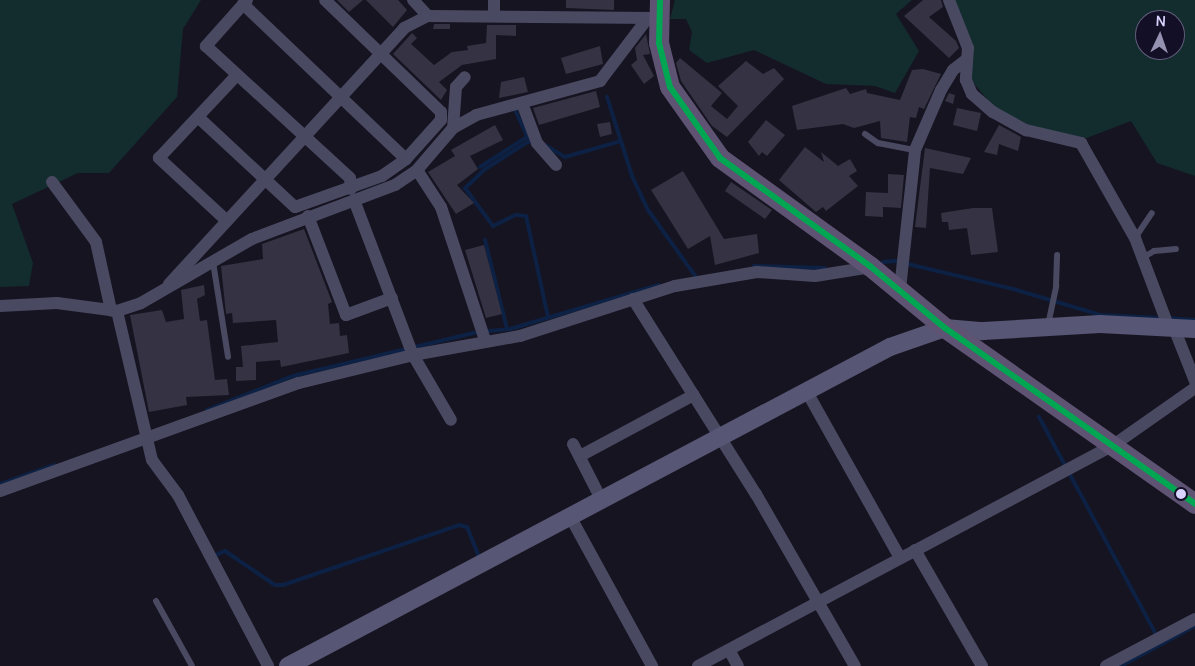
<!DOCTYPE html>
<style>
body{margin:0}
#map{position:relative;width:1195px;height:666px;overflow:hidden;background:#161421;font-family:Manrope,sans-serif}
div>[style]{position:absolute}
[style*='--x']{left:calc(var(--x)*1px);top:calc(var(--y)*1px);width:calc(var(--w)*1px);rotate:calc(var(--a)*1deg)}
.green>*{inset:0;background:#132c2d}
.stream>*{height:4px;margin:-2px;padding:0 2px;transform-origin:2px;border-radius:2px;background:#0d2144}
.building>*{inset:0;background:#343243}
.lane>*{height:6px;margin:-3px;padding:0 3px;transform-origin:3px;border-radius:3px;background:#4a4962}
.street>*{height:12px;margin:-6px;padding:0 6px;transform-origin:6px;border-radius:6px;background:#4a4962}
.secondary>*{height:18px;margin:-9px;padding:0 9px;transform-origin:9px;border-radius:9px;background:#575674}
.primary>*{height:20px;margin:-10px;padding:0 10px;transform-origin:10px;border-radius:10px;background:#5e5373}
.bus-1>*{height:6px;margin:-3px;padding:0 3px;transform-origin:3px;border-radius:3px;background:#00a651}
.dots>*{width:14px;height:14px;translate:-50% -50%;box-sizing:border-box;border:2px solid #130f26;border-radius:50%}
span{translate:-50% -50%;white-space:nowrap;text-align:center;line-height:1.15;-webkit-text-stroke:4px #130f26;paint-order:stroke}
.north{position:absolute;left:1135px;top:10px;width:50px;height:50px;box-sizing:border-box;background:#130f26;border:1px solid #625e7d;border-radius:50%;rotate:3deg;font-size:14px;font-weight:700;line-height:20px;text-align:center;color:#d9d4ff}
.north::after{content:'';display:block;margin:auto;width:18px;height:22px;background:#9591b1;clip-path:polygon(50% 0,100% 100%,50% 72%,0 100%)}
</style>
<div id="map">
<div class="green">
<div style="clip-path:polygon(0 0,201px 0,183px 29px,177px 97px,109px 173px,78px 173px,12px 204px,33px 263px,29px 286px,0 287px)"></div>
<div style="clip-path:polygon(675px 0,912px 0,896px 14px,919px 51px,895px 93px,875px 86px,826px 84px,754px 50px,707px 63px,689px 50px,692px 32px,686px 19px,670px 19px)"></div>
<div style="clip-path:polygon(evenodd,954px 0,1195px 0,1195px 176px,1157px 163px,1131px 121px,1084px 139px,1054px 136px,996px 110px,971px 80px,954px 0,1145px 20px,1175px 20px,1175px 50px,1145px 50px,1145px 20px)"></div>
</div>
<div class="stream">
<div style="--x:607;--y:97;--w:83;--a:72.4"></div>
<div style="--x:632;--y:176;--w:38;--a:65"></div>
<div style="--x:648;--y:210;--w:82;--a:54.4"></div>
<div style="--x:515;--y:110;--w:35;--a:65"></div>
<div style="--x:529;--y:141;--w:52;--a:147.5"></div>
<div style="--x:485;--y:169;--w:28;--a:136"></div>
<div style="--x:465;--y:188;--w:47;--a:53.6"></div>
<div style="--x:493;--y:226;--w:25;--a:-26"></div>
<div style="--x:516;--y:215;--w:10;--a:6"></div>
<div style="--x:526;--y:216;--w:103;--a:77.7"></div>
<div style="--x:545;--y:145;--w:23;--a:31"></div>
<div style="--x:565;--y:157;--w:58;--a:-15.9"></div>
<div style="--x:480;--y:167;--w:56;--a:-32.6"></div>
<div style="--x:485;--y:240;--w:92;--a:76.1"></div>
<div style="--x:883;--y:262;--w:12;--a:-5"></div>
<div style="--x:895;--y:261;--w:121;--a:13.3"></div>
<div style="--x:1013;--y:289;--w:92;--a:16.5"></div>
<div style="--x:1101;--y:315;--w:60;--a:2.9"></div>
<div style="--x:754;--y:266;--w:71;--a:1.6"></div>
<div style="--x:1168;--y:318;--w:27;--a:4"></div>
<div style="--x:207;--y:410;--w:92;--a:-21.6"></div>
<div style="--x:293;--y:376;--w:189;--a:-13.4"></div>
<div style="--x:477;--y:332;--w:33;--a:-5"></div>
<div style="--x:510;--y:329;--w:155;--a:-16.5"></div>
<div style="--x:1039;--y:417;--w:258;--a:61.7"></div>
<div style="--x:0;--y:484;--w:57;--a:-19.4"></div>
<div style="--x:216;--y:555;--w:10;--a:-24"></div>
<div style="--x:225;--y:551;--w:60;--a:34.2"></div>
<div style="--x:275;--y:585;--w:8;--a:0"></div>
<div style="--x:283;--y:585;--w:186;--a:-18.8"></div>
<div style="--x:459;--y:525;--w:8;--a:14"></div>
<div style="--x:467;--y:527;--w:35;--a:68"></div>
<div style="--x:1121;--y:666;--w:84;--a:-28.4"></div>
</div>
<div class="building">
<div style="clip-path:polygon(337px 0,363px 0,349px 12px)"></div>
<div style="clip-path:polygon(366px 0,398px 0,407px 10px,393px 27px)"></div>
<div style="clip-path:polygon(566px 0,614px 0,614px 10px,566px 8px)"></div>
<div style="clip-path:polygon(923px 0,941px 0,943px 7px,929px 17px,956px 41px,959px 48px,949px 58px,904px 16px)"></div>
<div style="clip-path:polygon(434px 24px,450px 24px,450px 29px,433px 29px)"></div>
<div style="clip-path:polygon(487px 25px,516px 25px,516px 36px,496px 35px,496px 59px,462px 65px,439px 82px,447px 90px,441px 100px,393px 54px,412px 33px,417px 38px,411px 44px,434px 65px,452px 52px,468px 50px,467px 46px,486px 43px)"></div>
<div style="clip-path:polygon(646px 34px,650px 54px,643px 55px,654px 76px,644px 84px,631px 65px,637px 60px,635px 48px)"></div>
<div style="clip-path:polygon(600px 46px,603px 64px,566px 74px,561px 58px)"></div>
<div style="clip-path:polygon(680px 58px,722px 93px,711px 106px,727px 119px,738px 106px,718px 86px,746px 61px,763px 74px,774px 68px,784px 79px,727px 137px,712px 126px,681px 81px,676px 63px)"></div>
<div style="clip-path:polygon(923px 69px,941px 74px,924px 109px,919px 107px,916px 118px,910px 117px,907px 142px,881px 138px,880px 121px,854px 128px,843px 124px,797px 130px,792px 106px,846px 88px,850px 94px,866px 89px,867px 93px,900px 100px,912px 70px)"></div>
<div style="clip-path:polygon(524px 77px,528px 92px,499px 98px,501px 82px)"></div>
<div style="clip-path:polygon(596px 91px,600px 107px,539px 125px,533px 108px)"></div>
<div style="clip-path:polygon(949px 93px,955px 95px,953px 104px,945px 101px)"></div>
<div style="clip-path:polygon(957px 108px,981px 113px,977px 131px,953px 125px)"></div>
<div style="clip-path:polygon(766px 120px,785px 135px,767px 156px,762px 152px,759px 156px,748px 142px)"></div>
<div style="clip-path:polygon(610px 122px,612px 134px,600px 137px,597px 124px)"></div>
<div style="clip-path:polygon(495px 125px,503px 140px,470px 156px,478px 169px,457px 185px,474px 203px,456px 214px,428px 172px,455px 156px,451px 150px)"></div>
<div style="clip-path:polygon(999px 125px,1021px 137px,1018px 151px,999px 144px,997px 155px,984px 152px)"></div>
<div style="clip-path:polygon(805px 147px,824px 162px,821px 152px,838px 166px,850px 159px,857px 171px,849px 176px,858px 186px,826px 211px,823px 207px,816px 212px,779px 180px)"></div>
<div style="clip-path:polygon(925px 148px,971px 158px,963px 174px,930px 168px,926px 228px,915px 227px)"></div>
<div style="clip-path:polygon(683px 171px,724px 239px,757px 234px,759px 253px,715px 265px,710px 236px,688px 249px,651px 190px)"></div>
<div style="clip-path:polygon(888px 174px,904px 175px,901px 208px,883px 207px,883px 217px,865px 216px,866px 192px,888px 193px)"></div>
<div style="clip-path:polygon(731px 182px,772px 210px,765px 219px,725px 191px)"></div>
<div style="clip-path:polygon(973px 208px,992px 208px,998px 252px,971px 255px,967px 228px,949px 230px,948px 222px,942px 222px,941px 213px)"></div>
<div style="clip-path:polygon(304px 229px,332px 302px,328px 304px,330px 324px,339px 323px,340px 336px,347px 335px,349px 353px,281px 367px,280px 360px,256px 362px,256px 380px,236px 381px,236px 367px,243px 367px,241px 346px,278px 342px,276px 320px,233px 323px,232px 313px,226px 314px,221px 266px,263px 259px,262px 244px)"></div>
<div style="clip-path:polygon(484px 245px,502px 314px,486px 318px,465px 250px)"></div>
<div style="clip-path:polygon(204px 285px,205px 295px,197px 299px,200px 321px,207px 320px,215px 380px,227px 379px,229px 395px,186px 397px,187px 405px,149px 412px,130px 315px,162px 310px,166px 322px,184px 319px,181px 290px)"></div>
</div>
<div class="lane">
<div style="--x:865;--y:134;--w:16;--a:35"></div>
<div style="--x:878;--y:143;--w:38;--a:11"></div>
<div style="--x:1135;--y:238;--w:30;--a:-56"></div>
<div style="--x:1142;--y:258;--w:14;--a:-30"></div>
<div style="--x:1154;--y:251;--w:22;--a:-5"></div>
<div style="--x:213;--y:262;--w:96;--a:81"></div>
<div style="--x:1048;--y:325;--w:40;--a:-78"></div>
<div style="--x:1056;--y:286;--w:31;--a:-88"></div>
<div style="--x:156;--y:601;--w:74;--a:61"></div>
</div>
<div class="street">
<div style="--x:247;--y:0;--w:62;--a:131.7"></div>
<div style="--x:206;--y:46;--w:195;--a:42.5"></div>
<div style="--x:350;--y:178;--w:11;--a:85"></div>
<div style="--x:413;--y:0;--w:22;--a:47"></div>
<div style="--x:949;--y:0;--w:52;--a:68.4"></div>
<div style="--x:968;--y:48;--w:32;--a:94"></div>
<div style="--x:966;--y:80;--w:15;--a:67"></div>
<div style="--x:972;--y:94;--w:28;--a:41"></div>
<div style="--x:993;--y:112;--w:38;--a:29"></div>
<div style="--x:1026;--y:130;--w:57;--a:13.3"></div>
<div style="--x:1081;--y:143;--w:109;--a:60.4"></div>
<div style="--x:1135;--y:238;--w:96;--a:69.3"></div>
<div style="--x:243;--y:4;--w:225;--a:43.6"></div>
<div style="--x:494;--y:14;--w:14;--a:-90"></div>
<div style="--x:522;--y:103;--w:43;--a:69.4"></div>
<div style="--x:537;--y:143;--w:29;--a:49"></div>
<div style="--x:198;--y:117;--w:132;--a:42.9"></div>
<div style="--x:295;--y:207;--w:92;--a:-19.6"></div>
<div style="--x:382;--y:176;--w:29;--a:-35"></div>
<div style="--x:406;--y:159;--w:52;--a:-48.1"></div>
<div style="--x:441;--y:120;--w:8;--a:-90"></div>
<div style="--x:441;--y:112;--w:161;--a:-136"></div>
<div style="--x:453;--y:128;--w:41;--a:-85.8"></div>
<div style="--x:456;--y:87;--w:13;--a:-48"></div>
<div style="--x:417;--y:170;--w:44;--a:57"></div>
<div style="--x:441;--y:207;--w:140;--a:71.7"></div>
<div style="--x:52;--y:182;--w:74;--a:53.7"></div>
<div style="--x:96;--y:242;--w:70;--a:77.6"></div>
<div style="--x:354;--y:200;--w:166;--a:69.2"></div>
<div style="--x:413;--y:355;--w:75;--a:59.7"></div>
<div style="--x:308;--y:216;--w:106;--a:69"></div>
<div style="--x:346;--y:315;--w:49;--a:-20.3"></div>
<div style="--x:227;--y:221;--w:93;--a:-137.2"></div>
<div style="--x:159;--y:158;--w:112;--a:-46.8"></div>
<div style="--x:169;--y:284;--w:348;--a:-47.4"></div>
<div style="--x:404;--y:28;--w:27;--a:-27"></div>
<div style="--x:428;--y:16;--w:225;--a:0.5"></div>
<div style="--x:900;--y:289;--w:140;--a:-83.8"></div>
<div style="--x:915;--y:150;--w:65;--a:-66.6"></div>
<div style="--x:941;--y:90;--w:23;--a:-59"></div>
<div style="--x:953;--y:70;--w:16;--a:-38"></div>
<div style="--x:633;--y:299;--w:231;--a:57.8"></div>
<div style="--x:756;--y:494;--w:198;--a:60.1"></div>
<div style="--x:0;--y:306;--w:57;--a:-3"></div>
<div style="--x:57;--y:303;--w:61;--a:7.6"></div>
<div style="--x:117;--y:311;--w:25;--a:-18"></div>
<div style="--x:141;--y:303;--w:128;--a:-30"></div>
<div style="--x:252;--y:239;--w:153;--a:-20.7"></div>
<div style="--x:395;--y:185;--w:27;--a:-34"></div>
<div style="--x:417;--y:170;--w:55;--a:-49.4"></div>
<div style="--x:453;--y:128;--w:26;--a:-29"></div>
<div style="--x:476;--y:115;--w:129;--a:-15.3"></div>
<div style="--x:600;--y:81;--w:78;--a:-52.8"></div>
<div style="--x:117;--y:311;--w:153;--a:76.8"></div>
<div style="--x:152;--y:460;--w:44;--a:53.4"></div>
<div style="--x:178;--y:495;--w:193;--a:62.2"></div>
<div style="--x:1174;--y:328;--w:57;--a:68.4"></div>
<div style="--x:807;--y:392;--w:190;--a:60.7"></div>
<div style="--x:573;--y:444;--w:62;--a:63"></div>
<div style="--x:580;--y:456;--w:129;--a:-28.2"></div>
<div style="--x:0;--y:491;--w:318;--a:-19.9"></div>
<div style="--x:299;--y:383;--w:117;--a:-13.8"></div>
<div style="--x:413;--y:355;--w:109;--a:-10.1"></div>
<div style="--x:520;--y:336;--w:163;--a:-17.9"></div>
<div style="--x:675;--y:286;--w:83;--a:-9.7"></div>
<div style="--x:757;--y:272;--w:58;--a:3.9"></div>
<div style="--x:815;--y:276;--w:57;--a:-9.1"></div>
<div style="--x:571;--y:518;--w:169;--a:61.3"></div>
<div style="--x:915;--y:550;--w:134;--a:60"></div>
<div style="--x:729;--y:650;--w:18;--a:61"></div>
<div style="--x:698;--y:666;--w:472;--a:-28"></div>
<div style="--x:1115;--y:444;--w:98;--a:-35"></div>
<div style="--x:1106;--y:666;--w:101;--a:-27.8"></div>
</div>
<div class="secondary">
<div style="--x:288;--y:666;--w:681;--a:-27.92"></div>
<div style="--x:890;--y:347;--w:58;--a:-19.1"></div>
<div style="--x:945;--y:328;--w:38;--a:5"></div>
<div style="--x:983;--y:331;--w:117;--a:-3.4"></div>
<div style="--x:1100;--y:324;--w:95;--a:3"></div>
</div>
<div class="primary">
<div style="--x:660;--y:0;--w:43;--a:91.3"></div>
<div style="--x:659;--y:43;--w:45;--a:76"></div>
<div style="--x:670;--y:87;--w:87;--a:54.8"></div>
<div style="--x:720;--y:158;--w:186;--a:35.8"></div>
<div style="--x:871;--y:267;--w:96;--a:39.5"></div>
<div style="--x:945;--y:328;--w:306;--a:35.1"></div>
</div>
<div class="bus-1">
<div style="--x:660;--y:0;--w:43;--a:91.3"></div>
<div style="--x:659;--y:43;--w:45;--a:76"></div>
<div style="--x:670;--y:87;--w:87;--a:54.8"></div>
<div style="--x:720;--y:158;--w:186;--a:35.8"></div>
<div style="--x:871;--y:267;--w:96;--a:39.5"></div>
<div style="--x:945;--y:328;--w:306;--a:35.1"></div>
</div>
<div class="dots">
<div style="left:1181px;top:494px;background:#d9d4ff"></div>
</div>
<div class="north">N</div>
</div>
